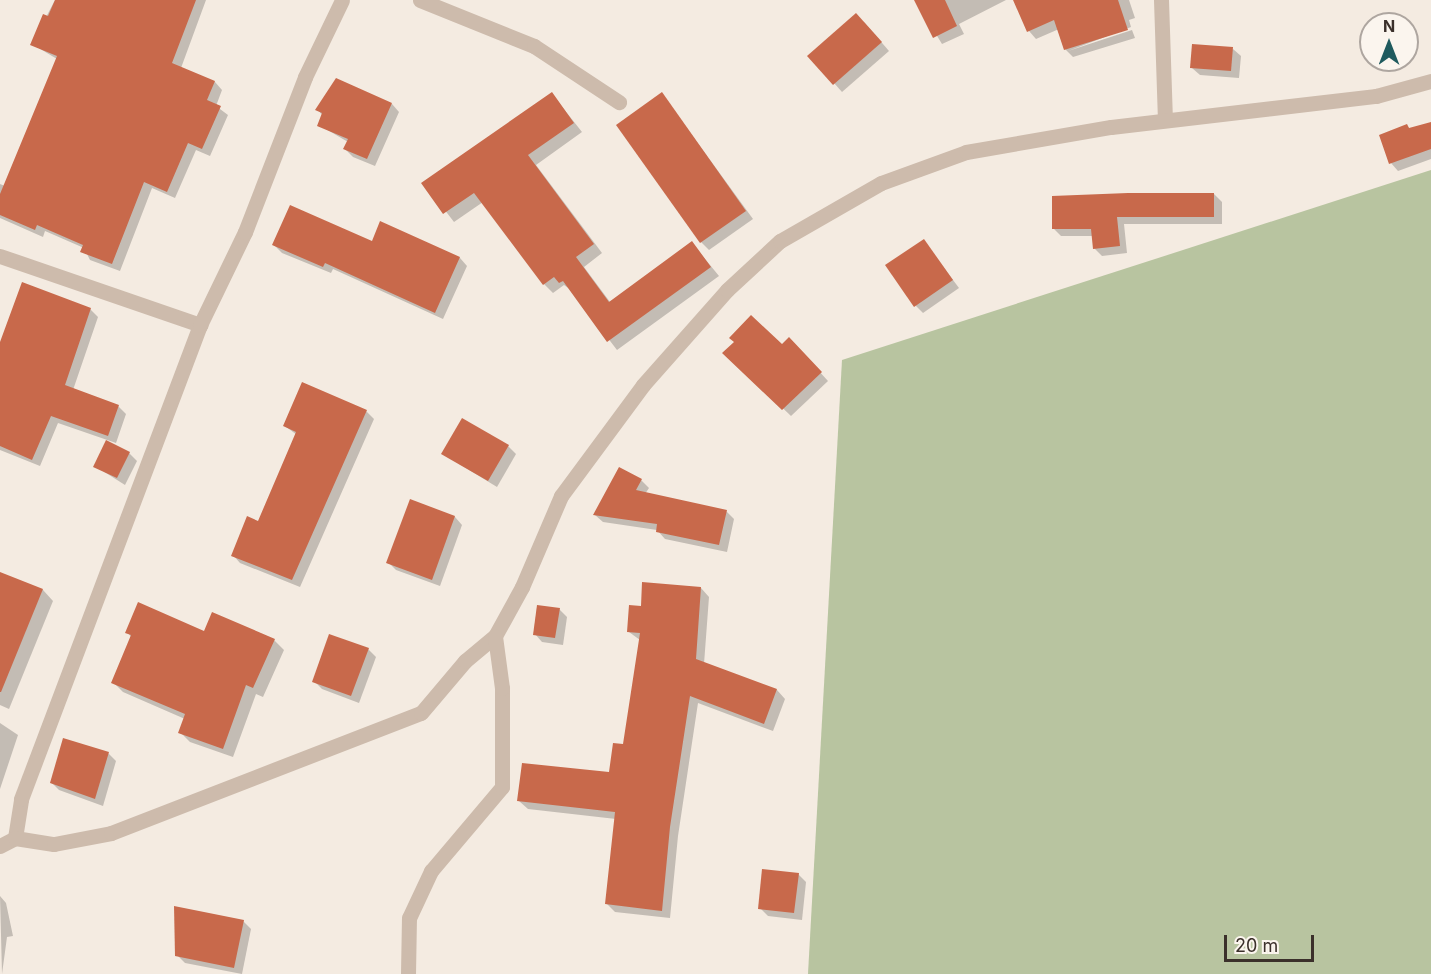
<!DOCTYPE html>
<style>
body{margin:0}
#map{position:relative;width:1431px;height:974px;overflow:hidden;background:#f4ebe1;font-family:Inter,sans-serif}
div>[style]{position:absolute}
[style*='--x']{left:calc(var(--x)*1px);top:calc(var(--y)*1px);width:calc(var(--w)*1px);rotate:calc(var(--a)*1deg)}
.green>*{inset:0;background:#b8c4a0}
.shadow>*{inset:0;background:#0003}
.building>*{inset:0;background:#c8694b}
.street>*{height:15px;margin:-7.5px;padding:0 7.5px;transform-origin:7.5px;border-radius:7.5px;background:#cdbbac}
span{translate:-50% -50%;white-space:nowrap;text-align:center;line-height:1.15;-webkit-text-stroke:4.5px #fbf5ee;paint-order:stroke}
.north{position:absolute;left:1359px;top:12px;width:60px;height:60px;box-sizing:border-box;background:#fbf5ee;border:2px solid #aea6a0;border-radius:50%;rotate:0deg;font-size:16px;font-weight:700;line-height:24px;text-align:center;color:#3b302b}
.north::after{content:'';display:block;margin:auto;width:21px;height:27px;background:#1f5a5e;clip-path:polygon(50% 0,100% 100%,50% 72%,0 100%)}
.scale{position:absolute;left:1224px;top:935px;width:90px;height:27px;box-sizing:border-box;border:3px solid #3b302b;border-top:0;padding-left:8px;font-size:18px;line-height:21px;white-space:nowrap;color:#3b302b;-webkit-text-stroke:4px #fbf5ee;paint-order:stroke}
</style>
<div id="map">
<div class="green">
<div style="clip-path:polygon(1431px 170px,1431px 974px,808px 974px,842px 360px)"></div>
</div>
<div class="shadow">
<div style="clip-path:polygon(55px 0,206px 0,181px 68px,215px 82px,222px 90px,216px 106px,228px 115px,210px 156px,196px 150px,175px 198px,152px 188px,120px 271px,90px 260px,84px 248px,45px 231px,43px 237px,0 218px,0 184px,5px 186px,57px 59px,32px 44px)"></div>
<div style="clip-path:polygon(915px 0,1006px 0,959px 24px,964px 34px,942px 44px)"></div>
<div style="clip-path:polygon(1015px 0,1129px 0,1135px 18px,1129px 20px,1131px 27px,1068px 51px,1132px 30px,1135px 38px,1073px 57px,1065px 49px,1059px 29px,1036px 39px,1029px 31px)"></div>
<div style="clip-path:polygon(864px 22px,889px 51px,842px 92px,810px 56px)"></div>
<div style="clip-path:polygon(1233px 49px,1241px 56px,1239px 78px,1200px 75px,1192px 68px)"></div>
<div style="clip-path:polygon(552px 94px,582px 132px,536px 165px,602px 253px,584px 267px,610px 302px,692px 243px,719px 276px,617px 350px,571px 290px,564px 285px,553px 293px,544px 284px,483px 202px,454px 222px,424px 183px)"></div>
<div style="clip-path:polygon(662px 94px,753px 219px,709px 250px,701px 242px)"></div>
<div style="clip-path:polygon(392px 104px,399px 112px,375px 166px,353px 157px,345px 149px,348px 142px,319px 125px,323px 116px,317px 109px)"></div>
<div style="clip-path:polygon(1431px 124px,1431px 159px,1398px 171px,1391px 163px,1407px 126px,1410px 129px)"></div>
<div style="clip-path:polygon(1214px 194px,1222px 202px,1222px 224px,1124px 224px,1127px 253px,1102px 256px,1094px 248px,1093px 236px,1061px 236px,1053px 228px)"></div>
<div style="clip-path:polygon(381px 223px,460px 258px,467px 266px,443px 319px,333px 269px,331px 273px,282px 253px,274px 245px,372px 243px)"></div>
<div style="clip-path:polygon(924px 241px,959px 288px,923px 313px,916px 306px)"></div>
<div style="clip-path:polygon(90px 309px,98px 317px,73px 390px,118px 406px,126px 414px,116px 443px,58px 423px,40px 466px,0 450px,0 345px)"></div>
<div style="clip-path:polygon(782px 346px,797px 347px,828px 381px,791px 416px,725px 353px)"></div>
<div style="clip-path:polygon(366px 411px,374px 419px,300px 587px,240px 563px,233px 555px,259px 523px,297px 435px,285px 426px)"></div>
<div style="clip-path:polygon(508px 446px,516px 454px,497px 487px,443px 454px)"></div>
<div style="clip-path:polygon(129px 453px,137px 461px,125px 485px,95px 466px)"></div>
<div style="clip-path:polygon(641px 480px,649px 488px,645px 494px,726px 511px,734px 519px,727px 552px,665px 539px,657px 530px,603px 522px,595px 515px)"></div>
<div style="clip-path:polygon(411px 501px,455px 517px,462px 525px,440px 586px,396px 570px,388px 562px)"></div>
<div style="clip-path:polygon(0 574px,43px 590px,53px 601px,9px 709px,0 705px)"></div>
<div style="clip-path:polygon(701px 588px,709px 597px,704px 664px,777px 690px,785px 699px,773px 731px,698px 703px,678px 836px,670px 918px,615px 912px,607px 904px,616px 819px,528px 809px,519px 801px,610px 774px,624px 746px,640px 640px,629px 632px,642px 607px)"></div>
<div style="clip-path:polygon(559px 609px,567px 617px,563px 645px,542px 642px,535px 634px)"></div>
<div style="clip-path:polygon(127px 632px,205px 633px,274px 640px,284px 650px,263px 697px,256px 694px,233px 757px,190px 742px,180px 732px,185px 719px,123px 692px,113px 682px,132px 638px)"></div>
<div style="clip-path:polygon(368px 649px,376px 657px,359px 703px,322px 689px,314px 681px)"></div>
<div style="clip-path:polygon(0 723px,18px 735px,0 789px)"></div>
<div style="clip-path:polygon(108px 753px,116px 761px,103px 806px,59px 790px,52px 783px)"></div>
<div style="clip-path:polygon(798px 874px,806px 882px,802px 920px,768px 916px,760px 908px)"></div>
<div style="clip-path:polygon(0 896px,6px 903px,13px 936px,7px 937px,2px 974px)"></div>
<div style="clip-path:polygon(243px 921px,251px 929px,242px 974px,185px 963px,177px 955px)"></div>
</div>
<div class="building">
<div style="clip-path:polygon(55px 0,196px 0,172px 63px,215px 81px,207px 100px,221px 106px,202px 149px,188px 143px,167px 192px,144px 182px,112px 264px,80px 252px,83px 245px,37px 225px,35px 230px,0 215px,0 194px,57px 56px,30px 45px,43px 14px,48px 16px)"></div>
<div style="clip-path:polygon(914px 0,945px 0,957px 26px,933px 38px)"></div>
<div style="clip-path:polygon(1013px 0,1118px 0,1128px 30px,1064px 50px,1054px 20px,1027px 32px)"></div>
<div style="clip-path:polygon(856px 13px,882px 42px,833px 85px,807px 56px)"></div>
<div style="clip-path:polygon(1192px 44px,1233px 47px,1231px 71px,1190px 68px)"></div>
<div style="clip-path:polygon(336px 78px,392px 103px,367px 159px,343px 149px,348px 139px,317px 126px,322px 113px,315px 110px)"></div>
<div style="clip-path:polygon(552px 92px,574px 123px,528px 155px,594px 244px,576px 257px,609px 302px,692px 241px,711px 267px,607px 342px,563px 281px,559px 283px,554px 277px,543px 285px,474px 193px,443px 214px,421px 183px)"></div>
<div style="clip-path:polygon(662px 92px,746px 211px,700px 243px,616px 125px)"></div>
<div style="clip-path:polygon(1431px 122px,1431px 149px,1389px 164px,1379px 135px,1407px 124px,1409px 128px)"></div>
<div style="clip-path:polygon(1128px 193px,1214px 193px,1214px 217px,1117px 217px,1120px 246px,1093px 249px,1091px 229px,1052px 229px,1052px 196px)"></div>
<div style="clip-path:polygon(290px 205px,372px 241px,380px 221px,460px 257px,435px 313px,325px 263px,323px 267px,272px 245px)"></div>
<div style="clip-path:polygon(924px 239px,953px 280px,914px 307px,885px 265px)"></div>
<div style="clip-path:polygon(22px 282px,91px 308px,65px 385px,119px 405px,108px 436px,51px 416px,32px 460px,0 446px,0 342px)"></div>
<div style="clip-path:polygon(751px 315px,782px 344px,789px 337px,822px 372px,782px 410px,722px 353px,734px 342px,729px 338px)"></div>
<div style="clip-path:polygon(302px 382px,367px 410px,292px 580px,231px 556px,247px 516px,258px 521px,296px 432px,283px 426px)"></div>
<div style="clip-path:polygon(462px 418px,509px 445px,488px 481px,441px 454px)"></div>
<div style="clip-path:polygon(106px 440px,130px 452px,117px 478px,93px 467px)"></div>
<div style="clip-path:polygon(619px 467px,642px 479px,636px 490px,727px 510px,719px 545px,656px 532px,657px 524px,593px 515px)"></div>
<div style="clip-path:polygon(410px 499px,455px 516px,432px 580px,386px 563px)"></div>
<div style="clip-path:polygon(0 572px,43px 589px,1px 692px,0 692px)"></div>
<div style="clip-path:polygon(642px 582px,701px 587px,696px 659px,777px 689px,764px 724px,690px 696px,670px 827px,662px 911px,605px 904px,615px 812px,517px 801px,522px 763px,609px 772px,613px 743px,623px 744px,640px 633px,627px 632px,629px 605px,641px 606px)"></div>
<div style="clip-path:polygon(138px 602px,204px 631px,212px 612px,275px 639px,253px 688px,246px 685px,223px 749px,178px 733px,185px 714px,111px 683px,131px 635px,125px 633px)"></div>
<div style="clip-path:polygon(537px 605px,560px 608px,555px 638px,533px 635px)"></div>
<div style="clip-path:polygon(329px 634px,369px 648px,351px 696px,312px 682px)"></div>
<div style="clip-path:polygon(63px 738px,109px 752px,95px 799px,50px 783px)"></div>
<div style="clip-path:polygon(762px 869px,799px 873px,794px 913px,758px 909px)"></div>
<div style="clip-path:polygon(174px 906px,244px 920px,234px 968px,175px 956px)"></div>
</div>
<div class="street">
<div style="--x:420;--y:0;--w:123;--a:22"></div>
<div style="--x:534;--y:46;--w:102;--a:33.4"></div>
<div style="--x:1161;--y:0;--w:120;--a:88.1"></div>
<div style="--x:0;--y:256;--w:212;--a:19"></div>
<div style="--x:15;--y:838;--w:39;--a:-81"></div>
<div style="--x:21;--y:799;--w:507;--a:-69.31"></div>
<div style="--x:200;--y:325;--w:103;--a:-64.2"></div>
<div style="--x:245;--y:232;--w:166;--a:-68.8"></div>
<div style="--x:305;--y:77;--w:85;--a:-64.3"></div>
<div style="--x:0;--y:846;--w:17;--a:-28"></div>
<div style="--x:15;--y:838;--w:39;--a:9"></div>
<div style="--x:54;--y:844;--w:58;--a:-10.9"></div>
<div style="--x:111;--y:833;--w:332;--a:-21.2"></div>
<div style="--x:421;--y:713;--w:68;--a:-49.8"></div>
<div style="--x:465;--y:661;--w:39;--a:-40"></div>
<div style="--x:495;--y:636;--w:56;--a:-61.1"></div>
<div style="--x:522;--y:587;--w:99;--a:-66.8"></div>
<div style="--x:561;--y:496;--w:138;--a:-53.5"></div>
<div style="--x:643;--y:385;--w:127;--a:-48.5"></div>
<div style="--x:727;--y:290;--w:72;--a:-42.8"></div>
<div style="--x:780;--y:241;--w:116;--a:-29.9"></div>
<div style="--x:881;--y:183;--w:90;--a:-20"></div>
<div style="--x:966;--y:152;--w:147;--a:-9.8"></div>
<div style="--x:1111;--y:127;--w:267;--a:-6.7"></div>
<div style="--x:1376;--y:96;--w:57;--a:-15.3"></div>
<div style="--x:408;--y:974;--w:56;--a:-89"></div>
<div style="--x:409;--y:918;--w:52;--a:-64.9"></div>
<div style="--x:431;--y:871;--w:110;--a:-49.8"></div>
<div style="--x:502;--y:787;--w:99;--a:-90"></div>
<div style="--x:502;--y:688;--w:52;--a:-97.7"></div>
</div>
<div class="north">N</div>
<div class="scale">20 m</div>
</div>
